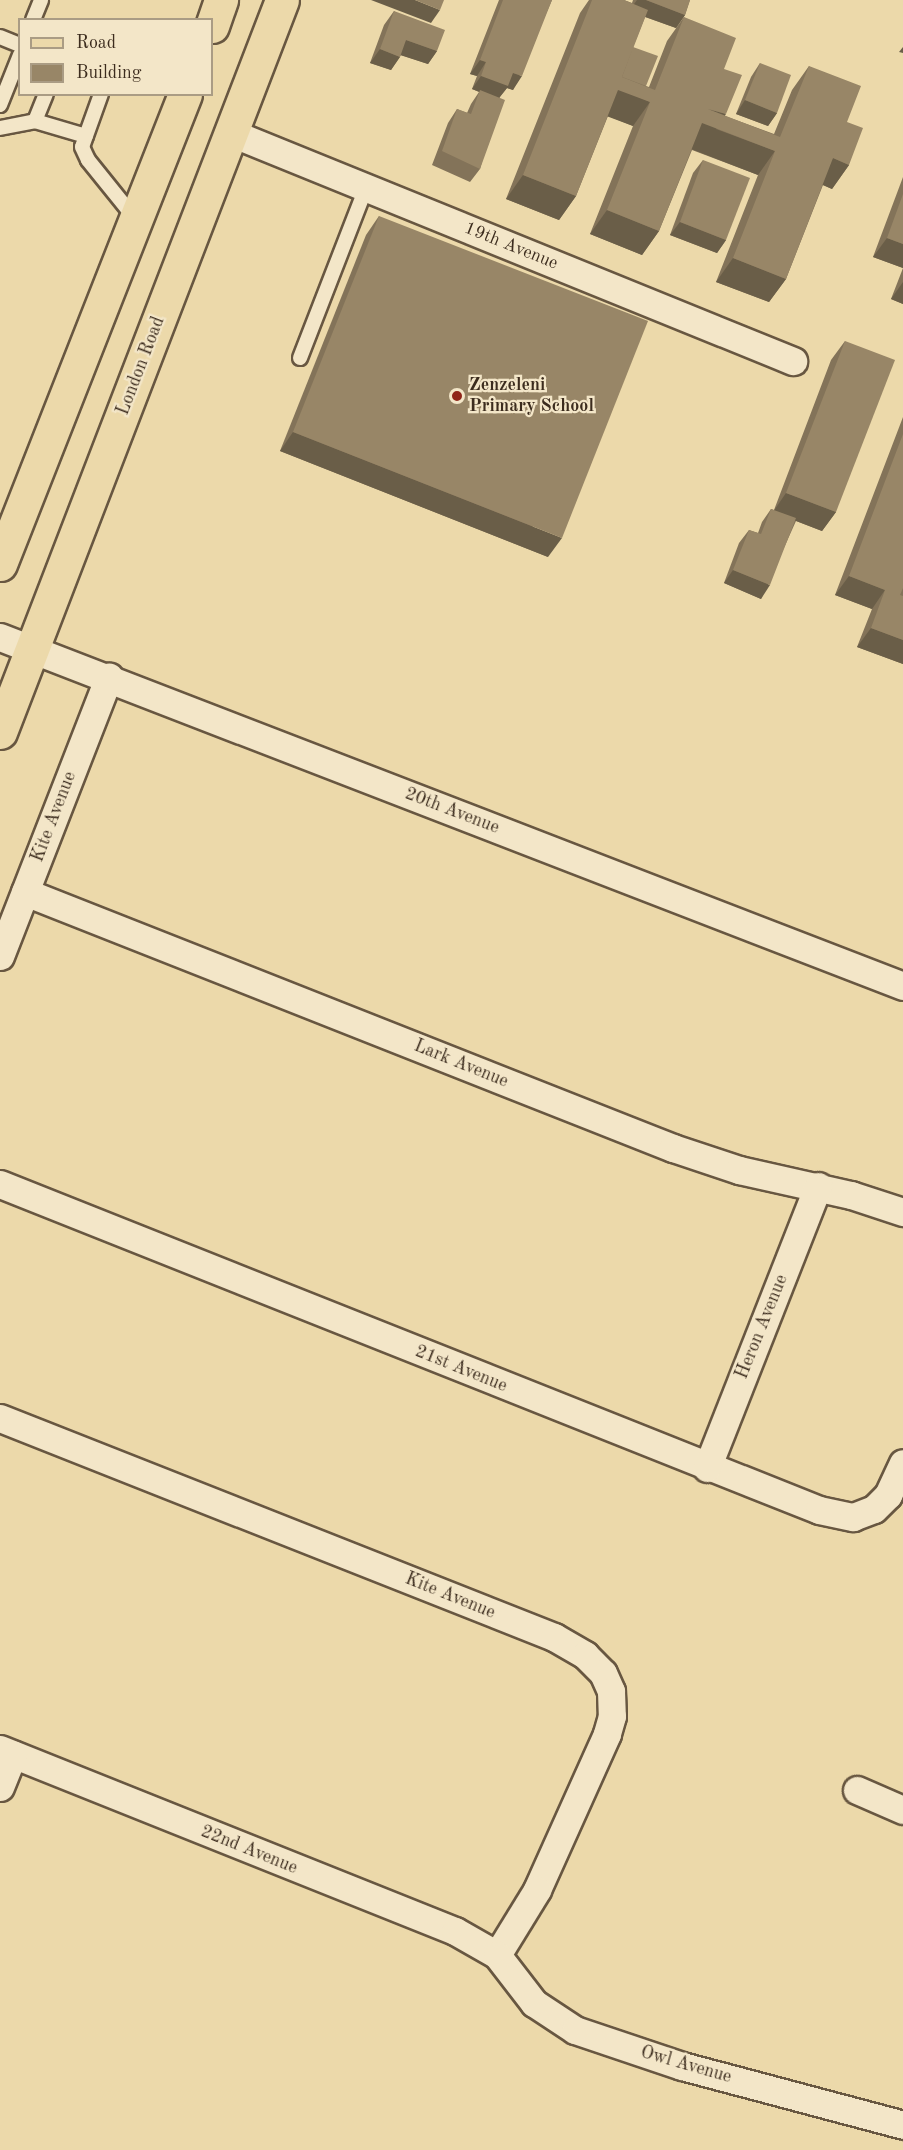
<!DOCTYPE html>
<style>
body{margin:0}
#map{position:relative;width:903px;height:2150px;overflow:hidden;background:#ecd9aa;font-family:"Old Standard TT",serif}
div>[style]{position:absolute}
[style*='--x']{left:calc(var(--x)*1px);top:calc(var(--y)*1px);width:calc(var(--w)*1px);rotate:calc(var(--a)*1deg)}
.roads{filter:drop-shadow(2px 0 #685741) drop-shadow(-2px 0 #685741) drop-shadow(0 2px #685741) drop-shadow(0 -2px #685741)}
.lane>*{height:14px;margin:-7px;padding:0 7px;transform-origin:7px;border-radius:7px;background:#f3e6c8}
.street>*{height:27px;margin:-13.5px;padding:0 13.5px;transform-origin:13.5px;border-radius:13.5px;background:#f3e6c8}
.primary>*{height:33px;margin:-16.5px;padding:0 16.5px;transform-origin:16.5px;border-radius:16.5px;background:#ecd9aa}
.wall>*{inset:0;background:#837359}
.shaded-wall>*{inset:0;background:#6a5e48}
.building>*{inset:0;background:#988667}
.dots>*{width:16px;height:16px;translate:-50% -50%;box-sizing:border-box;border:3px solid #f3e6c8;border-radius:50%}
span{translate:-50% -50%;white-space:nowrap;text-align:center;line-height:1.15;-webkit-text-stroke:4.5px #f3e6c8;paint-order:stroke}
.street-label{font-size:18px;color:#3c2c1e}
.poi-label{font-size:18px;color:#3c2c1e;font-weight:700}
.left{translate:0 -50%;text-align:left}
.legend{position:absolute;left:18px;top:18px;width:195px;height:78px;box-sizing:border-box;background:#f3e6c8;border:2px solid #aa9c84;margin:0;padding:8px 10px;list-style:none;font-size:18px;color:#3c2c1e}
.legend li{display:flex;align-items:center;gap:12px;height:30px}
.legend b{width:30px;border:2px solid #aa9c84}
</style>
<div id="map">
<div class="roads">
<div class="lane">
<div style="--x:33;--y:20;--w:22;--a:-68"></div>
<div style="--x:0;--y:37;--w:22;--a:22"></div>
<div style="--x:101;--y:94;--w:56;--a:109.7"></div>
<div style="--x:82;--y:147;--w:14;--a:65"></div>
<div style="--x:88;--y:160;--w:73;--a:51.1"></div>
<div style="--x:0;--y:105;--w:54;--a:-68.2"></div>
<div style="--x:35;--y:121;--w:29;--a:-68"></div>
<div style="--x:0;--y:128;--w:36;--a:-11"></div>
<div style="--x:35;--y:121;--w:53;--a:16.4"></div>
<div style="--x:300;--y:358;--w:182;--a:-68.8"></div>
</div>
<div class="street">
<div style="--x:229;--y:132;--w:609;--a:22.1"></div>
<div style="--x:0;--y:637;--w:968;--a:21.13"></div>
<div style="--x:25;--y:892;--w:697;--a:21.56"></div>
<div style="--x:673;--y:1148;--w:70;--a:18.4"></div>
<div style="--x:739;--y:1170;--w:115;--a:12.6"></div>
<div style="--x:851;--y:1195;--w:55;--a:18.1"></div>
<div style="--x:0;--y:956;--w:300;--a:-68.7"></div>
<div style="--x:0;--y:1184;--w:881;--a:21.7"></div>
<div style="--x:819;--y:1510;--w:35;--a:12"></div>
<div style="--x:853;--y:1517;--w:22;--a:-21"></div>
<div style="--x:874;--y:1509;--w:20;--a:-45"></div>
<div style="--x:888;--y:1495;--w:35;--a:-65"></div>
<div style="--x:0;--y:1418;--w:596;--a:21.57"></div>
<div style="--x:554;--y:1637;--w:36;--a:30"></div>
<div style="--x:585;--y:1655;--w:25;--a:45"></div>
<div style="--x:603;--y:1673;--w:20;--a:66"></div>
<div style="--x:611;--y:1691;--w:25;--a:88"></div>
<div style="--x:612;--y:1716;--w:19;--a:106"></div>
<div style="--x:607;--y:1734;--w:171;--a:114.2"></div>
<div style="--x:537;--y:1890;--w:76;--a:121.6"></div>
<div style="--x:707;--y:1468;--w:303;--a:-68.5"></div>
<div style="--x:0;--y:1749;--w:490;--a:21.8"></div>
<div style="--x:455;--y:1931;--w:48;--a:29.7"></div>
<div style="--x:497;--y:1955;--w:61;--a:52.4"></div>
<div style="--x:534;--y:2003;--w:49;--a:33.4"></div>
<div style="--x:575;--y:2030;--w:113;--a:18.6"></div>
<div style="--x:682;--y:2066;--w:229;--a:14.9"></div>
<div style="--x:0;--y:1787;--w:35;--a:-68"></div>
<div style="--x:857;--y:1790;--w:50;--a:23.5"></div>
</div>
<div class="primary">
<div style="--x:212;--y:26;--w:28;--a:-71"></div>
<div style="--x:0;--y:564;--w:505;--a:-68.51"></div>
<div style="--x:0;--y:732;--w:784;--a:-68.93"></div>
</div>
</div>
<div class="wall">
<div style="clip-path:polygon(499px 0,552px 0,513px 90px,507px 88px,500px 97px,480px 169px,470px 182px,432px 165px,448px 123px,457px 109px,467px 113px,471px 104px,479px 92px,472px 89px,477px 76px,470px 74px)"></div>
<div style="clip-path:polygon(589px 0,624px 0,632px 3px,633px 0,690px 0,685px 15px,676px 28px,645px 17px,633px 47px,646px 86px,649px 87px,667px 41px,684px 17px,724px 69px,725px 116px,774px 134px,792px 90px,809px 66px,847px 122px,849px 165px,832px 189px,823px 185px,786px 279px,769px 302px,716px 282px,758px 175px,692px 150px,659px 231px,642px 255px,590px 234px,633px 126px,608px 116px,576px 196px,559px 220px,506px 199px,580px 13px)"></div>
<div style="clip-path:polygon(394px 11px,437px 51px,428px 64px,401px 55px,391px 70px,370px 63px,384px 25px)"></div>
<div style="clip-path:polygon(760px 63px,777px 113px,768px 126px,736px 114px,751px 77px)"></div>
<div style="clip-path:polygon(703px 160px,726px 240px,717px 253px,670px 235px,693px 173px)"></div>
<div style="clip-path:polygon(903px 177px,903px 304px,891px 299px,903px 268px,873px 257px)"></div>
<div style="clip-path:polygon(379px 216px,548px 557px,280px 451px,366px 235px)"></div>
<div style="clip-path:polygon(845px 341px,836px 512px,822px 531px,796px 521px,761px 599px,724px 583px,739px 543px,749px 530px,758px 533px,762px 522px,771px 509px,774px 510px,831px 360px)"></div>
<div style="clip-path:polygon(903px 417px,903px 664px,857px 647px,872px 609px,835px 595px)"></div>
</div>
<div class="shaded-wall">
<div style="clip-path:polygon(371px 0,415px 0,440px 10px,431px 23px)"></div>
<div style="clip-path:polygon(637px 0,646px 0,685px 15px,676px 28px,629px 11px)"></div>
<div style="clip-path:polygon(406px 40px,437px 51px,428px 64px,397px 54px)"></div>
<div style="clip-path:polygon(903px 47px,903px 53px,899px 52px)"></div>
<div style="clip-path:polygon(380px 49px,400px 57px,391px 70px,370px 63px)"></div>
<div style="clip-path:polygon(480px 60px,486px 62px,477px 76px,470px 74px)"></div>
<div style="clip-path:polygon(513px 73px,522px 76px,513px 90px,507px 88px,498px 99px,472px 89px,481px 76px)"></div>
<div style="clip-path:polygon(615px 87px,650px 102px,633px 126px,601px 114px)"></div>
<div style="clip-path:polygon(745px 100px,777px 113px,768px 126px,736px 114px)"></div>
<div style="clip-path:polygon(708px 109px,726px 114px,716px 129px,775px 151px,758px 175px,686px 147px)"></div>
<div style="clip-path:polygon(833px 158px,849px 165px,832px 189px,816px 182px)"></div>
<div style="clip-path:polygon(523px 175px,576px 196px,559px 220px,506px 199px)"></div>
<div style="clip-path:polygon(607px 210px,659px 231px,642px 255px,590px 234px)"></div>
<div style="clip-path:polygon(680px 222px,726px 240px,717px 253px,670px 235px)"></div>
<div style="clip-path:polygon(887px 238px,903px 244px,903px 268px,873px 257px)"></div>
<div style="clip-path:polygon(733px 258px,786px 279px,769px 302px,716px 282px)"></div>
<div style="clip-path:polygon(903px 282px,903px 304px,891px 299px)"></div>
<div style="clip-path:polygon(293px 432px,562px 538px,548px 557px,280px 451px)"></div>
<div style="clip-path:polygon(786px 493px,836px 512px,822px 531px,773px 512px)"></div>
<div style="clip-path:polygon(733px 570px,770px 585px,761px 599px,724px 583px)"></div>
<div style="clip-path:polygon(849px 576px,885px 590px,872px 609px,835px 595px)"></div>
<div style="clip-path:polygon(871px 628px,903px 640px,903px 664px,857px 647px)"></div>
</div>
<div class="building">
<div style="clip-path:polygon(415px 0,444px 0,440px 10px)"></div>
<div style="clip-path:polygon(503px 0,552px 0,522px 76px,513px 73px,508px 86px,481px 76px,486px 62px,480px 60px)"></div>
<div style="clip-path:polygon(592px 0,624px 0,648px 10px,622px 77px,655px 90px,684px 17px,736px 38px,724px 69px,742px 75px,726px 114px,708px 109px,780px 137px,809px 66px,861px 86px,847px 122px,863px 128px,849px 165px,833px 158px,786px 279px,733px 258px,775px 151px,702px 123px,659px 231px,607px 210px,650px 102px,618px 90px,576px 196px,523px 175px)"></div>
<div style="clip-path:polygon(646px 0,690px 0,685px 15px)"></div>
<div style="clip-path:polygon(394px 11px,445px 30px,437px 51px,406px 40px,400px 57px,380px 49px)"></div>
<div style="clip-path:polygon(633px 47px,658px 56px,646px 86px,622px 77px)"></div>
<div style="clip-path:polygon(760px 63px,791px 75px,777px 113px,745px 100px)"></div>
<div style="clip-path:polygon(480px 90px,505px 100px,480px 169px,442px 151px,457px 109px,471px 114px)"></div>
<div style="clip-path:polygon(703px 160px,750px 178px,726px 240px,680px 222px)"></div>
<div style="clip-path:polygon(903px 194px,903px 244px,887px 238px)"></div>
<div style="clip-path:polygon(379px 216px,648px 321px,562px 538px,293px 432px)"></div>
<div style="clip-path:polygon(845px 341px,895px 360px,836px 512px,786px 493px)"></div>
<div style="clip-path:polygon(903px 434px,903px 588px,900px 595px,903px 596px,903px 640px,871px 628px,885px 590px,849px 576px)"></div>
<div style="clip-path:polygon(771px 509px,796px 518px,770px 585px,733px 570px,749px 530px,761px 534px)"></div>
</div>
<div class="dots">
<div style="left:457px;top:396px;background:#8f2418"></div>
</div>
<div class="street-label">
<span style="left:511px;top:246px;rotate:22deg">19th Avenue</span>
<span style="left:141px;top:366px;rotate:-69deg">London Road</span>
<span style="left:452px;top:811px;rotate:21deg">20th Avenue</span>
<span style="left:54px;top:817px;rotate:-69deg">Kite Avenue</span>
<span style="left:461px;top:1064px;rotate:22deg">Lark Avenue</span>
<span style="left:762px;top:1327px;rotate:-68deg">Heron Avenue</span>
<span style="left:461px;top:1369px;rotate:22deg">21st Avenue</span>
<span style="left:450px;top:1596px;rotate:22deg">Kite Avenue</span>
<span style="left:249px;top:1850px;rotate:22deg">22nd Avenue</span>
<span style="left:686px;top:2065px;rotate:16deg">Owl Avenue</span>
</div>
<div class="poi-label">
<span class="left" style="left:469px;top:396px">Zenzeleni<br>Primary School</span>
</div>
<ul class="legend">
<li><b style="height:8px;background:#ecd9aa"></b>Road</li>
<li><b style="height:16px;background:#988667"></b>Building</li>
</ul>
</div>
